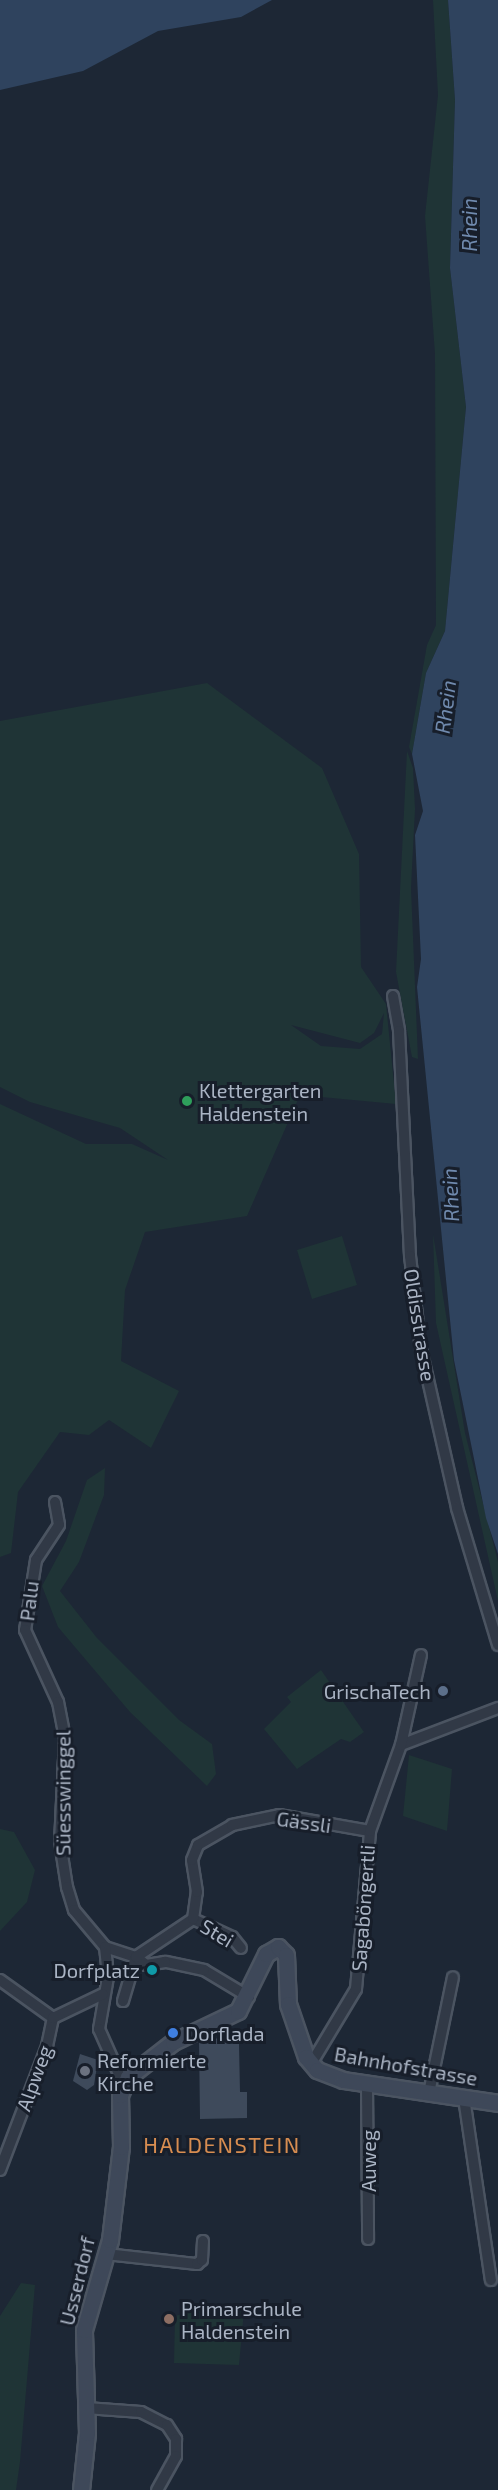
<!DOCTYPE html>
<meta charset="utf-8">
<style>
body{margin:0}
#map{position:relative;width:498px;height:2490px;overflow:hidden;background:#1d2735;font-family:"Exo 2",sans-serif}
div>[style]{position:absolute}
[style*='--x']{left:calc(var(--x)*1px);top:calc(var(--y)*1px);width:calc(var(--w)*1px);rotate:calc(var(--a)*1deg)}
.green>*{inset:0;background:#1f3436}
.water>*{inset:0;background:#2f435e}
.building>*{inset:0;background:#3e4a5b}
.roads{filter:drop-shadow(2px 0 #4b5461) drop-shadow(-2px 0 #4b5461) drop-shadow(0 2px #4b5461) drop-shadow(0 -2px #4b5461)}
.street>*{height:10px;margin:-5px;padding:0 5px;transform-origin:5px;border-radius:5px;background:#313946}
.secondary>*{height:15px;margin:-7.5px;padding:0 7.5px;transform-origin:7.5px;border-radius:7.5px;background:#3e4859}
.dots>*{width:16px;height:16px;translate:-50% -50%;box-sizing:border-box;border:3px solid #171e2a;border-radius:50%}
span{translate:-50% -50%;white-space:nowrap;text-align:center;line-height:1.15;-webkit-text-stroke:6px #171e2a;paint-order:stroke}
.poi-label{font-size:20px;color:#aab4c4}
.left{translate:0 -50%;text-align:left}
.right{translate:-100% -50%;text-align:right}
.street-label{font-size:20px;color:#aab4c4}
.water-label{font-size:21px;color:#708aae;font-style:italic}
.quarter-label{font-size:22px;color:#d78d51;letter-spacing:1.5px}
</style>
<div id="map">
<div class="green">
<div style="clip-path:polygon(433px 0,448px 0,455px 100px,450px 268px,466px 407px,445px 631px,426px 673px,412px 754px,409px 747px,427px 645px,436px 625px,435px 354px,425px 216px,438px 95px)"></div>
<div style="clip-path:polygon(evenodd,207px 683px,322px 768px,359px 854px,361px 967px,386px 1004px,396px 1104px,300px 1095px,247px 1216px,145px 1232px,125px 1290px,121px 1361px,179px 1391px,151px 1448px,109px 1420px,89px 1435px,60px 1432px,18px 1492px,11px 1553px,0 1557px,0 1104px,86px 1144px,132px 1144px,168px 1160px,120px 1128px,30px 1102px,0 1087px,0 721px,207px 683px,384px 1013px,382px 1034px,360px 1049px,321px 1046px,291px 1025px,360px 1043px,374px 1033px,384px 1013px)"></div>
<div style="clip-path:polygon(407px 751px,413px 768px,415px 809px,411px 888px,418px 1059px,412px 1057px,396px 972px)"></div>
<div style="clip-path:polygon(433px 1234px,465px 1433px,498px 1562px,498px 1601px,436px 1323px)"></div>
<div style="clip-path:polygon(342px 1236px,357px 1285px,312px 1299px,297px 1250px)"></div>
<div style="clip-path:polygon(105px 1468px,104px 1495px,79px 1562px,60px 1591px,97px 1638px,179px 1720px,212px 1744px,216px 1774px,207px 1786px,130px 1712px,58px 1627px,42px 1586px,66px 1541px,87px 1480px)"></div>
<div style="clip-path:polygon(321px 1670px,364px 1732px,350px 1742px,341px 1739px,297px 1769px,264px 1729px,291px 1702px,287px 1697px)"></div>
<div style="clip-path:polygon(409px 1755px,452px 1769px,447px 1831px,403px 1816px)"></div>
<div style="clip-path:polygon(0 1829px,14px 1832px,35px 1870px,27px 1902px,0 1931px)"></div>
<div style="clip-path:polygon(21px 2283px,35px 2285px,20px 2462px,16px 2490px,0 2490px,0 2316px)"></div>
<div style="clip-path:polygon(197px 2310px,244px 2311px,239px 2365px,174px 2363px,175px 2316px)"></div>
</div>
<div class="water">
<div style="clip-path:polygon(0 0,272px 0,241px 17px,158px 31px,83px 71px,0 90px)"></div>
<div style="clip-path:polygon(448px 0,498px 0,498px 1554px,486px 1518px,454px 1360px,417px 987px,421px 959px,415px 835px,423px 811px,412px 754px,426px 673px,445px 631px,466px 407px,450px 268px,455px 100px)"></div>
</div>
<div class="building">
<div style="clip-path:polygon(245px 2036px,245px 2043px,239px 2044px,240px 2092px,247px 2092px,247px 2118px,200px 2119px,199px 2040px)"></div>
<div style="clip-path:polygon(80px 2054px,98px 2060px,94px 2085px,87px 2090px,73px 2081px)"></div>
</div>
<div class="roads">
<div class="street">
<div style="--x:393;--y:996;--w:36;--a:80"></div>
<div style="--x:399;--y:1031;--w:225;--a:87.2"></div>
<div style="--x:410;--y:1256;--w:94;--a:83.3"></div>
<div style="--x:421;--y:1349;--w:163;--a:77.2"></div>
<div style="--x:457;--y:1508;--w:143;--a:73.3"></div>
<div style="--x:55;--y:1502;--w:23;--a:80"></div>
<div style="--x:59;--y:1525;--w:42;--a:123.3"></div>
<div style="--x:36;--y:1560;--w:71;--a:98.9"></div>
<div style="--x:25;--y:1630;--w:79;--a:65.4"></div>
<div style="--x:58;--y:1702;--w:36;--a:79"></div>
<div style="--x:65;--y:1737;--w:105;--a:92.7"></div>
<div style="--x:60;--y:1842;--w:46;--a:81.2"></div>
<div style="--x:67;--y:1887;--w:24;--a:73"></div>
<div style="--x:74;--y:1910;--w:48;--a:50"></div>
<div style="--x:105;--y:1947;--w:33;--a:18"></div>
<div style="--x:136;--y:1957;--w:46;--a:106.5"></div>
<div style="--x:401;--y:1745;--w:104;--a:-20.9"></div>
<div style="--x:193;--y:1919;--w:43;--a:24.8"></div>
<div style="--x:232;--y:1937;--w:14;--a:51"></div>
<div style="--x:105;--y:1947;--w:30;--a:84"></div>
<div style="--x:108;--y:1977;--w:53;--a:99.8"></div>
<div style="--x:99;--y:2029;--w:59;--a:66"></div>
<div style="--x:0;--y:1980;--w:65;--a:35.6"></div>
<div style="--x:249;--y:1997;--w:52;--a:-149"></div>
<div style="--x:204;--y:1970;--w:40;--a:-168"></div>
<div style="--x:165;--y:1962;--w:19;--a:171"></div>
<div style="--x:146;--y:1965;--w:13;--a:-141"></div>
<div style="--x:136;--y:1957;--w:69;--a:-33.7"></div>
<div style="--x:193;--y:1919;--w:27;--a:-82"></div>
<div style="--x:197;--y:1892;--w:32;--a:-99"></div>
<div style="--x:192;--y:1860;--w:16;--a:-68"></div>
<div style="--x:198;--y:1845;--w:39;--a:-30"></div>
<div style="--x:232;--y:1825;--w:48;--a:-12"></div>
<div style="--x:279;--y:1815;--w:92;--a:10"></div>
<div style="--x:311;--y:2064;--w:87;--a:-59"></div>
<div style="--x:356;--y:1989;--w:159;--a:-84.9"></div>
<div style="--x:370;--y:1831;--w:91;--a:-70.2"></div>
<div style="--x:401;--y:1745;--w:92;--a:-77.5"></div>
<div style="--x:367;--y:2083;--w:156;--a:89.6"></div>
<div style="--x:429;--y:2093;--w:118;--a:-78.3"></div>
<div style="--x:464;--y:2098;--w:184;--a:81.6"></div>
<div style="--x:0;--y:2170;--w:133;--a:-69.2"></div>
<div style="--x:47;--y:2046;--w:29;--a:-78"></div>
<div style="--x:53;--y:2018;--w:55;--a:-25.6"></div>
<div style="--x:106;--y:2254;--w:92;--a:6.3"></div>
<div style="--x:197;--y:2264;--w:6;--a:-39"></div>
<div style="--x:202;--y:2260;--w:19;--a:-87"></div>
<div style="--x:86;--y:2408;--w:55;--a:4.2"></div>
<div style="--x:141;--y:2412;--w:29;--a:27"></div>
<div style="--x:167;--y:2425;--w:17;--a:57"></div>
<div style="--x:176;--y:2439;--w:17;--a:90"></div>
<div style="--x:176;--y:2456;--w:39;--a:119"></div>
</div>
<div class="secondary">
<div style="--x:81;--y:2490;--w:57;--a:-84"></div>
<div style="--x:87;--y:2433;--w:103;--a:-91.7"></div>
<div style="--x:84;--y:2330;--w:94;--a:-73.9"></div>
<div style="--x:110;--y:2240;--w:94;--a:-83.3"></div>
<div style="--x:121;--y:2147;--w:52;--a:-91.1"></div>
<div style="--x:120;--y:2095;--w:20;--a:-66"></div>
<div style="--x:128;--y:2077;--w:57;--a:-37.9"></div>
<div style="--x:173;--y:2042;--w:72;--a:-25.5"></div>
<div style="--x:238;--y:2011;--w:64;--a:-63.8"></div>
<div style="--x:266;--y:1954;--w:14;--a:-30"></div>
<div style="--x:278;--y:1947;--w:11;--a:45"></div>
<div style="--x:286;--y:1955;--w:49;--a:87.7"></div>
<div style="--x:288;--y:2004;--w:56;--a:71.2"></div>
<div style="--x:306;--y:2057;--w:17;--a:50"></div>
<div style="--x:317;--y:2070;--w:28;--a:21"></div>
<div style="--x:343;--y:2080;--w:157;--a:8.4"></div>
</div>
</div>
<div class="dots">
<div style="left:187px;top:1101px;background:#2e9e5b"></div>
<div style="left:443px;top:1691px;background:#5c6f8a"></div>
<div style="left:152px;top:1970px;background:#0f9aa8"></div>
<div style="left:173px;top:2033px;background:#3f7fe0"></div>
<div style="left:85px;top:2071px;background:#6b7280"></div>
<div style="left:169px;top:2319px;background:#8d6e63"></div>
</div>
<div class="poi-label">
<span class="left" style="left:199px;top:1102px">Klettergarten<br>Haldenstein</span>
<span class="right" style="left:431px;top:1691px">GrischaTech</span>
<span class="right" style="left:140px;top:1970px">Dorfplatz</span>
<span class="left" style="left:185px;top:2033px">Dorflada</span>
<span class="left" style="left:97px;top:2072px">Reformierte<br>Kirche</span>
<span class="left" style="left:181px;top:2320px">Primarschule<br>Haldenstein</span>
</div>
<div class="street-label">
<span style="left:420px;top:1325px;rotate:81deg">Oldisstrasse</span>
<span style="left:29px;top:1601px;rotate:-83deg">Palu</span>
<span style="left:63px;top:1793px;rotate:-90deg">Süesswinggel</span>
<span style="left:304px;top:1822px;rotate:8deg">Gässli</span>
<span style="left:363px;top:1908px;rotate:-86deg">Sagaböngertli</span>
<span style="left:217px;top:1933px;rotate:31deg">Stei</span>
<span style="left:406px;top:2066px;rotate:10deg">Bahnhofstrasse</span>
<span style="left:34px;top:2078px;rotate:-70deg">Alpweg</span>
<span style="left:368px;top:2161px;rotate:-90deg">Auweg</span>
<span style="left:77px;top:2281px;rotate:-76deg">Usserdorf</span>
</div>
<div class="water-label">
<span style="left:469px;top:225px;rotate:-90deg">Rhein</span>
<span style="left:445px;top:707px;rotate:-83deg">Rhein</span>
<span style="left:450px;top:1195px;rotate:-93deg">Rhein</span>
</div>
<div class="quarter-label">
<span style="left:222px;top:2145px">HALDENSTEIN</span>
</div>
</div>
